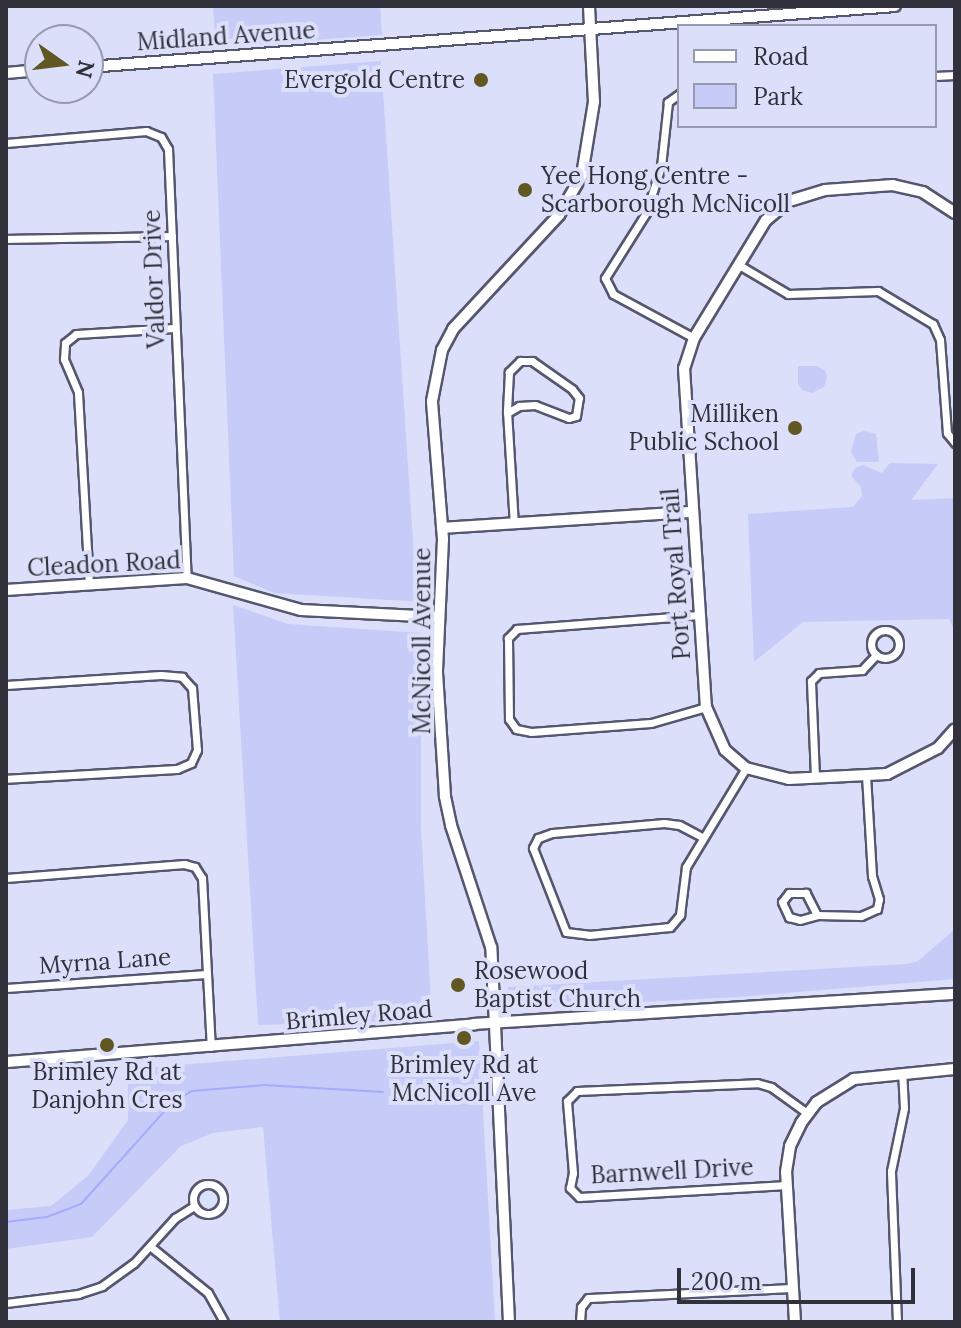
<!DOCTYPE html>
<style>
body{margin:0}
#map{position:relative;width:961px;height:1328px;overflow:hidden;background:#dcdffa;font-family:Lora,serif}
div>[style]{position:absolute}
[style*='--x']{left:calc(var(--x)*1px);top:calc(var(--y)*1px);width:calc(var(--w)*1px);rotate:calc(var(--a)*1deg)}
.green>*{inset:0;background:#c6cbf7}
.stream>*{height:2px;margin:-1px;padding:0 1px;transform-origin:1px;border-radius:1px;background:#a5abfd}
.roads{filter:drop-shadow(2px 0 #54576d) drop-shadow(-2px 0 #54576d) drop-shadow(0 2px #54576d) drop-shadow(0 -2px #54576d)}
.street>*{height:7px;margin:-3.5px;padding:0 3.5px;transform-origin:3.5px;border-radius:3.5px;background:#fff}
.street>.ring{margin:-3.5px;padding:0;box-sizing:content-box;background:none;border:7px solid #fff;border-radius:50%}
.secondary>*{height:10px;margin:-5px;padding:0 5px;transform-origin:5px;border-radius:5px;background:#fff}
.dots>*{width:22px;height:22px;translate:-50% -50%;box-sizing:border-box;border:4px solid #dcdffa;border-radius:50%}
span{translate:-50% -50%;white-space:nowrap;text-align:center;line-height:1.15;-webkit-text-stroke:8px #dcdffa;paint-order:stroke}
.street-label{font-size:24px;color:#30313b}
.poi-label{font-size:24px;color:#30313b}
.right{translate:-100% -50%;text-align:right}
.left{translate:0 -50%;text-align:left}
.frame{position:absolute;inset:0;border:8px solid #30313b;pointer-events:none}
.legend{position:absolute;left:677px;top:24px;width:260px;height:104px;box-sizing:border-box;background:#dcdffa;border:2px solid #9799ae;margin:0;padding:10px 14px;list-style:none;font-size:24px;color:#30313b}
.legend li{display:flex;align-items:center;gap:16px;height:40px}
.legend b{width:40px;border:2px solid #9799ae}
.north{position:absolute;left:24px;top:24px;width:80px;height:80px;box-sizing:border-box;background:#dcdffa;border:2px solid #9799ae;border-radius:50%;rotate:104deg;font-size:22px;font-weight:700;line-height:32px;text-align:center;color:#30313b}
.north::after{content:'';display:block;margin:auto;width:28px;height:36px;background:#605723;clip-path:polygon(50% 0,100% 100%,50% 72%,0 100%)}
.scale{position:absolute;left:677px;top:1268px;width:238px;height:36px;box-sizing:border-box;border:4px solid #30313b;border-top:0;padding-left:10px;font-size:24px;line-height:28px;white-space:nowrap;color:#30313b;-webkit-text-stroke:6px #dcdffa;paint-order:stroke}
</style>
<div id="map">
<div class="green">
<div style="clip-path:polygon(213px 6px,380px 6px,382px 35px,216px 47px)"></div>
<div style="clip-path:polygon(381px 61px,414px 556px,423px 602px,274px 593px,234px 576px,213px 74px)"></div>
<div style="clip-path:polygon(798px 366px,817px 366px,825px 371px,827px 377px,824px 387px,812px 393px,802px 390px,798px 383px)"></div>
<div style="clip-path:polygon(864px 431px,876px 434px,879px 462px,857px 462px,851px 452px,856px 434px)"></div>
<div style="clip-path:polygon(890px 463px,938px 464px,911px 500px,955px 498px,955px 632px,949px 619px,803px 622px,754px 662px,748px 514px,853px 507px,862px 496px,861px 487px,851px 476px,855px 468px,863px 465px,882px 473px)"></div>
<div style="clip-path:polygon(233px 605px,288px 624px,421px 633px,421px 828px,432px 1020px,258px 1025px)"></div>
<div style="clip-path:polygon(955px 929px,955px 979px,738px 997px,507px 1009px,508px 987px,907px 964px,918px 961px)"></div>
<div style="clip-path:polygon(479px 1041px,495px 1322px,280px 1322px,263px 1127px,213px 1133px,181px 1146px,92px 1237px,6px 1249px,6px 1210px,51px 1206px,88px 1176px,128px 1120px,128px 1069px)"></div>
</div>
<div class="stream">
<div style="--x:6;--y:1222;--w:41;--a:-7"></div>
<div style="--x:47;--y:1217;--w:36;--a:-21"></div>
<div style="--x:81;--y:1204;--w:137;--a:-48"></div>
<div style="--x:173;--y:1102;--w:22;--a:-30"></div>
<div style="--x:192;--y:1091;--w:73;--a:-4.7"></div>
<div style="--x:265;--y:1085;--w:118;--a:3.4"></div>
</div>
<div class="roads">
<div class="street">
<div style="--x:935;--y:76;--w:20;--a:-3"></div>
<div style="--x:679;--y:94;--w:14;--a:144"></div>
<div style="--x:668;--y:102;--w:64;--a:96.2"></div>
<div style="--x:661;--y:166;--w:49;--a:107.7"></div>
<div style="--x:646;--y:213;--w:77;--a:122.2"></div>
<div style="--x:605;--y:278;--w:18;--a:63"></div>
<div style="--x:613;--y:294;--w:92;--a:28.5"></div>
<div style="--x:6;--y:143;--w:141;--a:-4.9"></div>
<div style="--x:146;--y:131;--w:16;--a:22"></div>
<div style="--x:161;--y:137;--w:14;--a:60"></div>
<div style="--x:168;--y:149;--w:429;--a:87.5"></div>
<div style="--x:6;--y:239;--w:166;--a:-1"></div>
<div style="--x:739;--y:265;--w:57;--a:30.6"></div>
<div style="--x:788;--y:294;--w:90;--a:-1.9"></div>
<div style="--x:878;--y:291;--w:64;--a:31"></div>
<div style="--x:933;--y:324;--w:17;--a:66"></div>
<div style="--x:940;--y:340;--w:93;--a:85.7"></div>
<div style="--x:947;--y:433;--w:13;--a:51"></div>
<div style="--x:507;--y:413;--w:14;--a:-30"></div>
<div style="--x:519;--y:406;--w:16;--a:-4"></div>
<div style="--x:535;--y:405;--w:36;--a:21"></div>
<div style="--x:569;--y:418;--w:7;--a:-16"></div>
<div style="--x:576;--y:416;--w:18;--a:-81"></div>
<div style="--x:579;--y:398;--w:11;--a:-128"></div>
<div style="--x:572;--y:389;--w:49;--a:-145"></div>
<div style="--x:532;--y:361;--w:12;--a:180"></div>
<div style="--x:520;--y:361;--w:16;--a:135"></div>
<div style="--x:509;--y:372;--w:39;--a:93"></div>
<div style="--x:507;--y:411;--w:113;--a:86.5"></div>
<div style="--x:89;--y:584;--w:192;--a:-93.3"></div>
<div style="--x:78;--y:392;--w:36;--a:-113"></div>
<div style="--x:64;--y:359;--w:16;--a:-86"></div>
<div style="--x:65;--y:343;--w:14;--a:-39"></div>
<div style="--x:76;--y:334;--w:99;--a:-3.5"></div>
<div style="--x:699;--y:615;--w:183;--a:175.6"></div>
<div style="--x:517;--y:629;--w:13;--a:135"></div>
<div style="--x:508;--y:638;--w:81;--a:89.3"></div>
<div style="--x:509;--y:719;--w:12;--a:55"></div>
<div style="--x:516;--y:729;--w:15;--a:11"></div>
<div style="--x:531;--y:732;--w:120;--a:-4.3"></div>
<div style="--x:651;--y:723;--w:57;--a:-16.2"></div>
<div class="ring" style="left:871px;top:630px;width:21px;height:21px"></div>
<div style="--x:6;--y:685;--w:155;--a:-3.7"></div>
<div style="--x:161;--y:675;--w:21;--a:5"></div>
<div style="--x:182;--y:677;--w:15;--a:48"></div>
<div style="--x:192;--y:688;--w:62;--a:85.4"></div>
<div style="--x:197;--y:750;--w:14;--a:115"></div>
<div style="--x:191;--y:763;--w:15;--a:157"></div>
<div style="--x:177;--y:769;--w:171;--a:176.7"></div>
<div style="--x:815;--y:777;--w:96;--a:-92.4"></div>
<div style="--x:811;--y:681;--w:11;--a:-45"></div>
<div style="--x:819;--y:673;--w:43;--a:-4"></div>
<div style="--x:862;--y:670;--w:21;--a:-47"></div>
<div style="--x:702;--y:837;--w:26;--a:-152"></div>
<div style="--x:679;--y:825;--w:15;--a:-172"></div>
<div style="--x:664;--y:823;--w:112;--a:174.9"></div>
<div style="--x:552;--y:833;--w:15;--a:160"></div>
<div style="--x:538;--y:838;--w:11;--a:117"></div>
<div style="--x:533;--y:848;--w:90;--a:68.6"></div>
<div style="--x:566;--y:932;--w:23;--a:7"></div>
<div style="--x:589;--y:935;--w:81;--a:-5.6"></div>
<div style="--x:670;--y:927;--w:16;--a:-50"></div>
<div style="--x:680;--y:915;--w:48;--a:-82.9"></div>
<div style="--x:686;--y:867;--w:116;--a:-58.8"></div>
<div style="--x:6;--y:878;--w:179;--a:-4.5"></div>
<div style="--x:184;--y:864;--w:11;--a:15"></div>
<div style="--x:195;--y:867;--w:13;--a:58"></div>
<div style="--x:202;--y:878;--w:169;--a:87"></div>
<div style="--x:817;--y:915;--w:25;--a:-117"></div>
<div style="--x:806;--y:893;--w:17;--a:180"></div>
<div style="--x:789;--y:893;--w:11;--a:128"></div>
<div style="--x:782;--y:902;--w:17;--a:65"></div>
<div style="--x:789;--y:917;--w:11;--a:15"></div>
<div style="--x:800;--y:920;--w:18;--a:-16"></div>
<div style="--x:817;--y:915;--w:44;--a:1.3"></div>
<div style="--x:861;--y:916;--w:17;--a:-24"></div>
<div style="--x:877;--y:909;--w:10;--a:-79"></div>
<div style="--x:879;--y:899;--w:24;--a:-107"></div>
<div style="--x:872;--y:876;--w:101;--a:-93.4"></div>
<div style="--x:6;--y:988;--w:201;--a:-4"></div>
<div class="ring" style="left:193px;top:1184px;width:23px;height:23px"></div>
<div style="--x:787;--y:1185;--w:208;--a:176.7"></div>
<div style="--x:579;--y:1197;--w:13;--a:-135"></div>
<div style="--x:570;--y:1188;--w:15;--a:-79"></div>
<div style="--x:573;--y:1173;--w:72;--a:-94.8"></div>
<div style="--x:567;--y:1101;--w:14;--a:-45"></div>
<div style="--x:577;--y:1091;--w:180;--a:-2.5"></div>
<div style="--x:757;--y:1083;--w:15;--a:16"></div>
<div style="--x:771;--y:1087;--w:44;--a:35.8"></div>
<div style="--x:151;--y:1247;--w:73;--a:38.9"></div>
<div style="--x:208;--y:1293;--w:33;--a:61"></div>
<div style="--x:6;--y:1303;--w:73;--a:-7.1"></div>
<div style="--x:78;--y:1294;--w:25;--a:-18"></div>
<div style="--x:102;--y:1286;--w:39;--a:-36"></div>
<div style="--x:134;--y:1263;--w:61;--a:-47.7"></div>
<div style="--x:175;--y:1218;--w:22;--a:-32"></div>
<div style="--x:580;--y:1322;--w:15;--a:-86"></div>
<div style="--x:581;--y:1307;--w:11;--a:-52"></div>
<div style="--x:588;--y:1298;--w:205;--a:-2.8"></div>
<div style="--x:897;--y:1322;--w:151;--a:-92.3"></div>
<div style="--x:891;--y:1171;--w:64;--a:-78.3"></div>
<div style="--x:904;--y:1108;--w:35;--a:-93"></div>
</div>
<div class="secondary">
<div style="--x:88;--y:67;--w:809;--a:-4.32"></div>
<div style="--x:6;--y:73;--w:34;--a:-5"></div>
<div style="--x:955;--y:213;--w:38;--a:-147"></div>
<div style="--x:923;--y:192;--w:31;--a:-167"></div>
<div style="--x:893;--y:185;--w:68;--a:175.8"></div>
<div style="--x:825;--y:190;--w:38;--a:163"></div>
<div style="--x:789;--y:201;--w:30;--a:140"></div>
<div style="--x:766;--y:220;--w:138;--a:121.4"></div>
<div style="--x:694;--y:338;--w:32;--a:108"></div>
<div style="--x:684;--y:368;--w:340;--a:86.3"></div>
<div style="--x:706;--y:707;--w:47;--a:66.2"></div>
<div style="--x:725;--y:750;--w:28;--a:41"></div>
<div style="--x:746;--y:768;--w:44;--a:14.3"></div>
<div style="--x:789;--y:779;--w:98;--a:-2.9"></div>
<div style="--x:887;--y:774;--w:57;--a:-27"></div>
<div style="--x:938;--y:748;--w:25;--a:-48"></div>
<div style="--x:442;--y:528;--w:251;--a:-3.7"></div>
<div style="--x:6;--y:590;--w:181;--a:-3.8"></div>
<div style="--x:187;--y:578;--w:118;--a:15.7"></div>
<div style="--x:301;--y:610;--w:138;--a:2.9"></div>
<div style="--x:6;--y:1062;--w:470;--a:-4.6"></div>
<div style="--x:474;--y:1024;--w:482;--a:-3.6"></div>
<div style="--x:509;--y:1322;--w:375;--a:-92.7"></div>
<div style="--x:491;--y:947;--w:128;--a:-108.2"></div>
<div style="--x:451;--y:825;--w:30;--a:-102"></div>
<div style="--x:445;--y:796;--w:125;--a:-93.7"></div>
<div style="--x:437;--y:671;--w:132;--a:-87.4"></div>
<div style="--x:443;--y:539;--w:138;--a:-94.6"></div>
<div style="--x:432;--y:401;--w:52;--a:-78.9"></div>
<div style="--x:442;--y:350;--w:24;--a:-62"></div>
<div style="--x:453;--y:329;--w:156;--a:-47.1"></div>
<div style="--x:559;--y:215;--w:46;--a:-60.1"></div>
<div style="--x:582;--y:175;--w:74;--a:-80.7"></div>
<div style="--x:594;--y:102;--w:96;--a:-93"></div>
<div style="--x:795;--y:1322;--w:150;--a:-93.4"></div>
<div style="--x:786;--y:1172;--w:26;--a:-81"></div>
<div style="--x:790;--y:1146;--w:25;--a:-64"></div>
<div style="--x:801;--y:1123;--w:26;--a:-53"></div>
<div style="--x:817;--y:1102;--w:44;--a:-31.9"></div>
<div style="--x:854;--y:1079;--w:101;--a:-5.7"></div>
</div>
</div>
<div class="dots">
<div style="left:481px;top:80px;background:#605723"></div>
<div style="left:525px;top:190px;background:#605723"></div>
<div style="left:795px;top:428px;background:#605723"></div>
<div style="left:458px;top:985px;background:#605723"></div>
<div style="left:464px;top:1038px;background:#605723"></div>
<div style="left:107px;top:1045px;background:#605723"></div>
</div>
<div class="street-label">
<span style="left:226px;top:36px;rotate:-4deg">Midland Avenue</span>
<span style="left:154px;top:279px;rotate:-92deg">Valdor Drive</span>
<span style="left:104px;top:564px;rotate:-3deg">Cleadon Road</span>
<span style="left:676px;top:574px;rotate:-94deg">Port Royal Trail</span>
<span style="left:422px;top:641px;rotate:-90deg">McNicoll Avenue</span>
<span style="left:105px;top:961px;rotate:-4deg">Myrna Lane</span>
<span style="left:359px;top:1015px;rotate:-5deg">Brimley Road</span>
<span style="left:672px;top:1171px;rotate:-3deg">Barnwell Drive</span>
</div>
<div class="poi-label">
<span class="right" style="left:465px;top:80px">Evergold Centre</span>
<span class="left" style="left:541px;top:190px">Yee Hong Centre -<br>Scarborough McNicoll</span>
<span class="right" style="left:779px;top:428px">Milliken<br>Public School</span>
<span class="left" style="left:474px;top:985px">Rosewood<br>Baptist Church</span>
<span style="left:464px;top:1079px">Brimley Rd at<br>McNicoll Ave</span>
<span style="left:107px;top:1086px">Brimley Rd at<br>Danjohn Cres</span>
</div>
<div class="frame"></div>
<ul class="legend">
<li><b style="height:10px;background:#fff"></b>Road</li>
<li><b style="height:22px;background:#c6cbf7"></b>Park</li>
</ul>
<div class="north">N</div>
<div class="scale">200 m</div>
</div>
